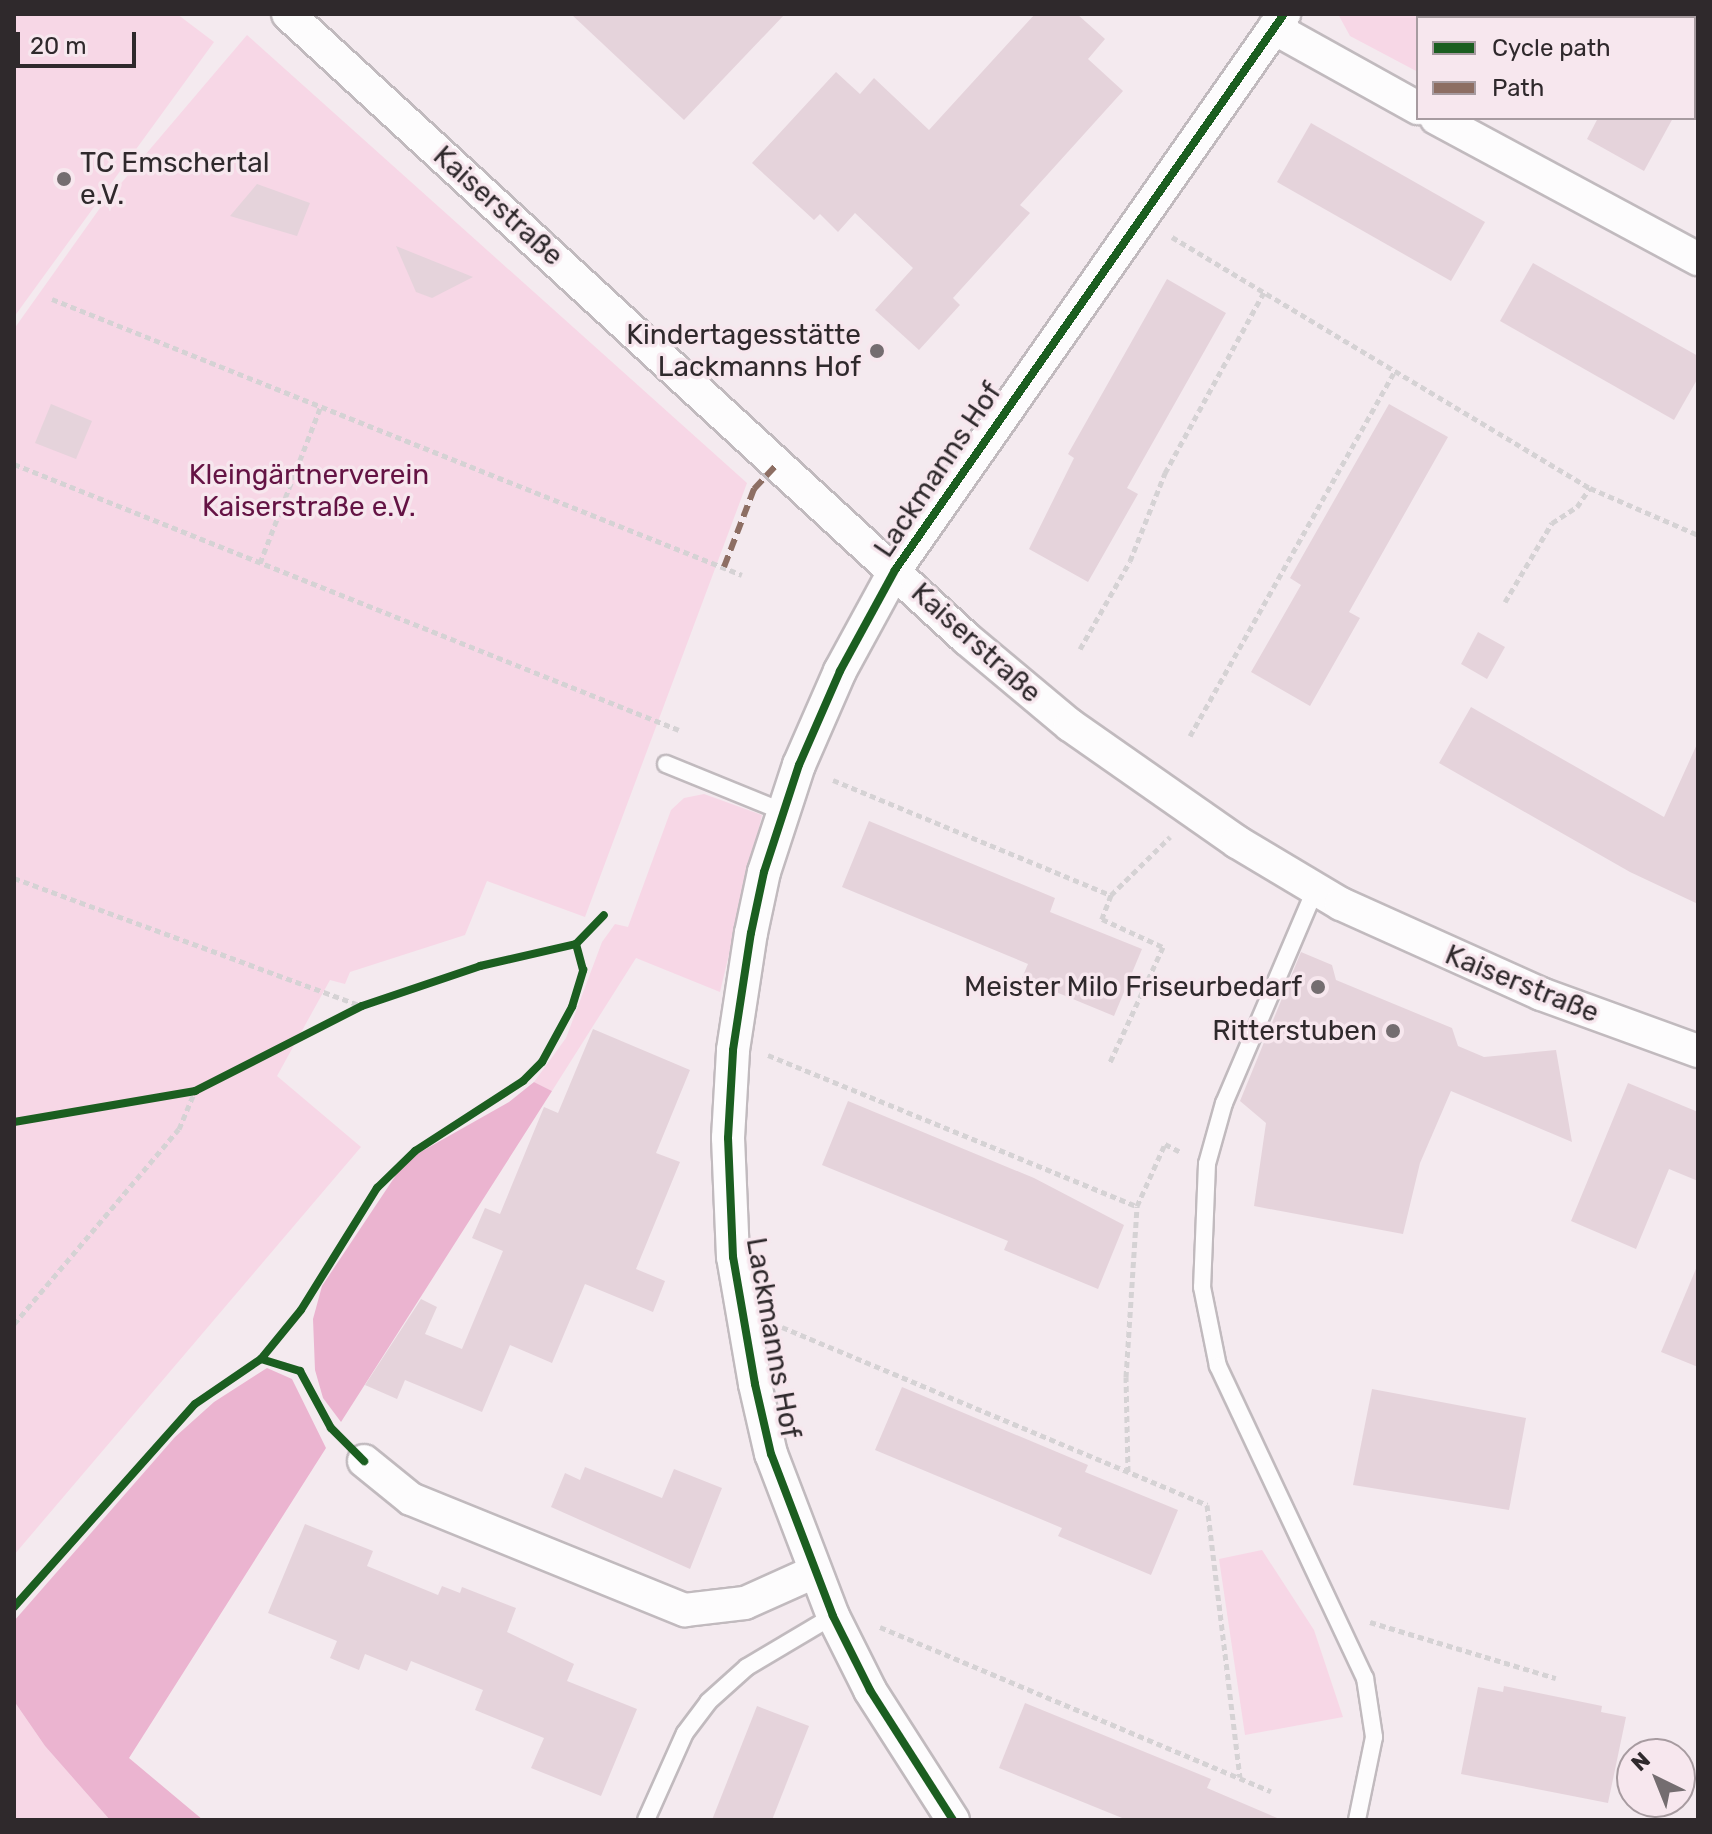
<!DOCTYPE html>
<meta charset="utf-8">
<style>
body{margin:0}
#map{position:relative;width:1712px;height:1834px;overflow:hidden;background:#f4eaef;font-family:Rubik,sans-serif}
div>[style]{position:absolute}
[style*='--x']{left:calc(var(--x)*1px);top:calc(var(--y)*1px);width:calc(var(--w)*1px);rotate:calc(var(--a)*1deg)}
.green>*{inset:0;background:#f7d7e6}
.forest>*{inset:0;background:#ebb4d0}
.building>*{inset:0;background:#e5d3db}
.path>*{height:5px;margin-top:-2.5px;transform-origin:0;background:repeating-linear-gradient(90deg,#d5d2d4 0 6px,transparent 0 10px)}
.roads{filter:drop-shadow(2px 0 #c1babe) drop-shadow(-2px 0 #c1babe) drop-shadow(0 2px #c1babe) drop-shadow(0 -2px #c1babe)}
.lane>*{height:16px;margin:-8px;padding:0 8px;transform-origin:8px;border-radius:8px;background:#fdfcfd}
.street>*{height:32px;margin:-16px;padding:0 16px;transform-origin:16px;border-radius:16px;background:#fdfcfd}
.quiet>*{height:6px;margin-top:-3px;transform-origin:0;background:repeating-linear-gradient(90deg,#8d6e63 0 12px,transparent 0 18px)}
.cycleway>*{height:8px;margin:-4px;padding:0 4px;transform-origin:4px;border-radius:4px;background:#1b5e20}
.dots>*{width:22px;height:22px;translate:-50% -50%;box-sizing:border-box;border:4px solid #f7e7ee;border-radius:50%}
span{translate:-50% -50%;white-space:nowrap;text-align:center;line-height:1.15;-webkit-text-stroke:7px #f7e7ee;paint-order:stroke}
.poi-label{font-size:28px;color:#2f292c}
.left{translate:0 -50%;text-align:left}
.right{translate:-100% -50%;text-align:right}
.street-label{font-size:28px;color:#2f292c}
.park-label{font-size:28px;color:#641344}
.frame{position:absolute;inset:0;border:16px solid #2f292c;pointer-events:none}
.legend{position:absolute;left:1416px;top:16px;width:280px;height:104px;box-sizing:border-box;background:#f7e7ee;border:2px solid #a79ba0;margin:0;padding:10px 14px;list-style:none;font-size:24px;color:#2f292c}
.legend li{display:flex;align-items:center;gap:16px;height:40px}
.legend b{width:40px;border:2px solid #a79ba0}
.north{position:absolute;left:1616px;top:1738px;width:80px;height:80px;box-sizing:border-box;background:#f7e7ee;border:2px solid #a79ba0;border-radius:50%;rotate:317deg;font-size:22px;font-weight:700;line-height:32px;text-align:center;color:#2f292c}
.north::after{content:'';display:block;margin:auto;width:28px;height:36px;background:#746d70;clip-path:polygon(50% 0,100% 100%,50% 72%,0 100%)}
.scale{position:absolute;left:16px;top:32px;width:120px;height:36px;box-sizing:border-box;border:4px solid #2f292c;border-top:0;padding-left:10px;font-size:24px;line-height:28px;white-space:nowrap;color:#2f292c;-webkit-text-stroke:6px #f7e7ee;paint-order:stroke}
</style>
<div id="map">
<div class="green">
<div style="clip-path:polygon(14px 14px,177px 14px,214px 42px,14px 317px)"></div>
<div style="clip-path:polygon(1338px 14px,1597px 14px,1418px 18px,1418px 72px,1350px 36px)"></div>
<div style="clip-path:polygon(247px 35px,747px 483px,585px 917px,487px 881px,465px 935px,350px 972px,345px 984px,330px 980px,277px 1076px,361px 1147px,14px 1555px,14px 329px,100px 208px)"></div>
<div style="clip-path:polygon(704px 794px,762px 815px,720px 992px,636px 958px,552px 1091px,534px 1082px,566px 1038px,602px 942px,615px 924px,628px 927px,671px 810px,684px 798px)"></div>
<div style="clip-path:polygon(1262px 1550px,1314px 1630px,1343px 1717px,1245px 1735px,1219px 1559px)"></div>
<div style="clip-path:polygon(14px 1701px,45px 1746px,110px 1820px,14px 1820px)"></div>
</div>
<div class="forest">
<div style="clip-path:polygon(534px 1082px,552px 1091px,341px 1422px,323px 1398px,315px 1370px,313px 1319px,322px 1286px,398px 1172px,417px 1154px,509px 1102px)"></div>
<div style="clip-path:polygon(267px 1368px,292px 1379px,326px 1448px,129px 1758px,203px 1820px,110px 1820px,45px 1746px,14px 1701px,14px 1621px,175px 1437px,214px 1402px)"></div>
</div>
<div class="building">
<div style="clip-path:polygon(571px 14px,785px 14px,684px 120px)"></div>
<div style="clip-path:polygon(1035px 14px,1077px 14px,1105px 39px,1088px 59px,1123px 91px,1020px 205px,1030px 213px,953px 298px,960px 305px,919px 350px,875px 310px,913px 268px,855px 213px,838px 232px,820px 214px,814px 220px,752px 163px,836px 72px,860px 94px,874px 78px,929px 130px)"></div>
<div style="clip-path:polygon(1598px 118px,1673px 118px,1644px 171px,1587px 139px)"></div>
<div style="clip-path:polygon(1311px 123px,1485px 222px,1451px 281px,1277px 182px)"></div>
<div style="clip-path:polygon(257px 184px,310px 203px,297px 236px,230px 216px)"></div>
<div style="clip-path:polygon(396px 246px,473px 277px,432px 298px,416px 292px)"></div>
<div style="clip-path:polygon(1533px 263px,1698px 356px,1698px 378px,1674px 420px,1500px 321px)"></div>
<div style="clip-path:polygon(1167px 279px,1226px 313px,1127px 488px,1138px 494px,1088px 582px,1029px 549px,1074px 458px,1068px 454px)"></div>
<div style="clip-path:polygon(51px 404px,92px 421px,76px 459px,35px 443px)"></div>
<div style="clip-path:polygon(1389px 404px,1448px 437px,1349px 612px,1360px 618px,1310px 706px,1251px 672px,1301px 585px,1290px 578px)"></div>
<div style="clip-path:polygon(1478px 632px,1505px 647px,1487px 679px,1461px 664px)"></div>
<div style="clip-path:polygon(1471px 707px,1664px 817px,1698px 742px,1698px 904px,1630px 872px,1439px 763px)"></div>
<div style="clip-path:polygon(869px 821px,1055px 898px,1050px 912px,1142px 949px,1114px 1016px,1022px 978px,1028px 964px,842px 887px)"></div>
<div style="clip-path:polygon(1301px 952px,1332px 965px,1336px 980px,1452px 1028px,1458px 1046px,1484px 1057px,1556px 1050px,1572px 1142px,1451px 1091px,1420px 1163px,1403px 1234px,1254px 1206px,1266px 1123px,1240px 1101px)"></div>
<div style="clip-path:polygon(593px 1029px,690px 1070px,656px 1153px,680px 1162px,636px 1269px,665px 1281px,653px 1312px,585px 1284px,552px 1363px,510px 1345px,482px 1412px,405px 1380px,397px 1399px,365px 1385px,421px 1299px,437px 1307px,425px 1334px,462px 1349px,503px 1251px,472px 1238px,485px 1208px,500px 1214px,544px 1107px,558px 1113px)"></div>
<div style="clip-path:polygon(1628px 1083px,1698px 1112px,1698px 1181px,1669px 1169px,1636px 1249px,1571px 1221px)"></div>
<div style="clip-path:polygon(848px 1101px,1034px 1178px,1124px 1225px,1098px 1289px,1004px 1250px,1008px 1241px,822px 1165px)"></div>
<div style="clip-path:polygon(1698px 1264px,1698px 1367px,1661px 1352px)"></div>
<div style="clip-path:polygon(902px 1387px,1088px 1465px,1085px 1472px,1178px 1510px,1151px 1575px,1058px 1536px,1062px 1528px,875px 1450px)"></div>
<div style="clip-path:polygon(1372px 1389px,1526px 1418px,1509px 1510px,1353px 1485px)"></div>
<div style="clip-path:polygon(585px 1467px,662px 1498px,674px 1469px,722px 1488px,690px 1569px,551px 1507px,565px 1473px,580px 1480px)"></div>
<div style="clip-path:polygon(305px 1524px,373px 1551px,367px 1566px,438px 1595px,442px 1586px,460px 1593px,462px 1587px,516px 1608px,507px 1632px,574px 1664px,567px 1681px,637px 1709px,601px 1796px,531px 1768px,544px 1738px,475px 1710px,483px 1690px,411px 1661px,407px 1671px,365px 1654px,359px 1670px,330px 1658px,337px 1641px,268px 1613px)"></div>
<div style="clip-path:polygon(1504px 1686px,1602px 1706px,1601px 1712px,1626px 1717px,1608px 1803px,1461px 1774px,1478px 1687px,1503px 1692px)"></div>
<div style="clip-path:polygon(1025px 1703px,1211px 1779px,1207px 1788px,1282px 1820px,1127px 1820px,999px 1768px)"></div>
<div style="clip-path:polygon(757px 1706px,809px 1726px,772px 1820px,712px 1820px)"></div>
</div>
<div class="path">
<div style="--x:1172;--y:237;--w:488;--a:31"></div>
<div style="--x:1590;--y:488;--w:118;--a:23.5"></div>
<div style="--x:52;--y:299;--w:743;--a:21.8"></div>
<div style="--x:14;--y:464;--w:716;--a:21.8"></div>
<div style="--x:260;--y:563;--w:168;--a:-68.8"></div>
<div style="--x:1505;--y:602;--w:92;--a:-59.3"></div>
<div style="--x:1552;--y:523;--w:30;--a:-33"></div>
<div style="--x:1577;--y:507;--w:23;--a:-56"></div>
<div style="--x:1080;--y:649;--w:101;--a:-60.4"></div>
<div style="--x:1130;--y:561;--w:95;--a:-68.3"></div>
<div style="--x:1165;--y:473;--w:206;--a:-61.3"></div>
<div style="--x:1190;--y:736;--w:419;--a:-60.7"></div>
<div style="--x:833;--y:780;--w:301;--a:22.5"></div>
<div style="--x:1111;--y:895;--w:26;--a:111"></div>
<div style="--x:1102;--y:919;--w:67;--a:24.7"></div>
<div style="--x:1163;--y:947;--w:127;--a:114.7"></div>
<div style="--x:14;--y:878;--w:371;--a:20.2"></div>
<div style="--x:1111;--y:895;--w:83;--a:-44.5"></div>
<div style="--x:768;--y:1055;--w:399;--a:22.3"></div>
<div style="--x:14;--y:1324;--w:255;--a:-49.8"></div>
<div style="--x:179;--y:1129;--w:41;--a:-67.2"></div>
<div style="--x:782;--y:1327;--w:461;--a:22.7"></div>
<div style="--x:1207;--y:1505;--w:274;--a:83.1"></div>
<div style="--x:1128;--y:1472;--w:95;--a:-91.2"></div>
<div style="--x:1126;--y:1377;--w:171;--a:-86.3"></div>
<div style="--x:1137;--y:1206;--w:68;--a:-65.7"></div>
<div style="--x:1165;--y:1144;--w:18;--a:27"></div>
<div style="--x:1370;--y:1622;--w:194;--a:16.8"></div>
<div style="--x:880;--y:1627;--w:424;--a:22.8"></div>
</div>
<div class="roads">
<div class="lane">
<div style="--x:666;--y:764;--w:125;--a:22.1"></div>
<div style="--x:1315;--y:890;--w:232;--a:113.1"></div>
<div style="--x:1224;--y:1103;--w:63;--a:105.6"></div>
<div style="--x:1207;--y:1164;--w:123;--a:92.3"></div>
<div style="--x:1202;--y:1287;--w:81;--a:78.6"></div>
<div style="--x:1218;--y:1366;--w:345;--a:64.8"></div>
<div style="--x:1365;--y:1678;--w:60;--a:81.3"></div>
<div style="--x:1374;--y:1737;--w:85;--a:101.6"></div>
<div style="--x:646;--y:1820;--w:95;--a:-65.9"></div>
<div style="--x:685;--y:1733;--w:39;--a:-53"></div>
<div style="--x:708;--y:1702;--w:52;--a:-41.9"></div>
<div style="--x:747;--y:1667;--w:100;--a:-30.7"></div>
</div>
<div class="street">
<div style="--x:288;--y:14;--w:923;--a:42.63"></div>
<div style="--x:967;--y:639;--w:134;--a:39.9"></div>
<div style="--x:1070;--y:725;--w:204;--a:35"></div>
<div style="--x:1237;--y:842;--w:121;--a:30.8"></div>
<div style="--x:1341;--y:904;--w:219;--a:24.2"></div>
<div style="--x:1541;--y:994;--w:167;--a:20"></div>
<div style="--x:1274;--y:28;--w:165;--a:29.1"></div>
<div style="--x:1436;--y:118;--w:298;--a:28.3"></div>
<div style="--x:364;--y:1461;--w:60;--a:39"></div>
<div style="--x:411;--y:1499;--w:296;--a:22.1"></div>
<div style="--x:685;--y:1610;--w:60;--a:-6.7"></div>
<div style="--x:745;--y:1603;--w:76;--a:-24.2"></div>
<div style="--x:953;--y:1820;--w:154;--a:-122.6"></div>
<div style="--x:870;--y:1690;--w:83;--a:-116.6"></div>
<div style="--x:833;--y:1616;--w:173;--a:-110.9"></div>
<div style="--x:771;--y:1454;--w:72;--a:-102.9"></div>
<div style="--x:755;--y:1384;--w:129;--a:-99.8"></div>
<div style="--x:733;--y:1257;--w:119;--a:-92.4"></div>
<div style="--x:728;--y:1138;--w:88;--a:-86.7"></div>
<div style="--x:733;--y:1050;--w:118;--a:-81.3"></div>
<div style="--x:751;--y:933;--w:62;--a:-78"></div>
<div style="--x:764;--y:872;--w:113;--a:-71.9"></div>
<div style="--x:799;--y:765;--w:103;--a:-66.4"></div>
<div style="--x:840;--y:671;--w:115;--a:-61.4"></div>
<div style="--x:895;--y:570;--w:679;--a:-55.02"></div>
</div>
</div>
<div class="quiet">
<div style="--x:724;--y:567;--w:84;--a:-69"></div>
<div style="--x:754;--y:489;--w:35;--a:-47"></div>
</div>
<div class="cycleway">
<div style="--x:14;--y:1122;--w:184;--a:-9.7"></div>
<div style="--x:195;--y:1091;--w:187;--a:-27"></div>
<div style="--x:362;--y:1006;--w:125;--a:-18.7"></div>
<div style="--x:480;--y:966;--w:98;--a:-12.9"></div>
<div style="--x:576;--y:944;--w:40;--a:-46"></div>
<div style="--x:261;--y:1359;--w:41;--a:17.1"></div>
<div style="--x:300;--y:1371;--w:65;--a:61.5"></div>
<div style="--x:331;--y:1428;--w:47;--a:45"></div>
<div style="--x:14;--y:1607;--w:272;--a:-48.3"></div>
<div style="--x:195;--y:1404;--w:80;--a:-34.3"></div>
<div style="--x:261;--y:1359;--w:63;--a:-50.8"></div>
<div style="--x:301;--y:1310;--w:144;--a:-58.1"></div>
<div style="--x:377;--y:1188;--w:53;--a:-44.2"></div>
<div style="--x:415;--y:1151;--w:129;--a:-32.9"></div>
<div style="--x:523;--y:1081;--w:27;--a:-45"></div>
<div style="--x:542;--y:1062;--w:63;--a:-61.4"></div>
<div style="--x:572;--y:1007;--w:39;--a:-73"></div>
<div style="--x:583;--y:970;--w:27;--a:-105"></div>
<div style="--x:953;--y:1820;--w:154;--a:-122.6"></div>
<div style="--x:870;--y:1690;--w:83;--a:-116.6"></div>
<div style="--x:833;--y:1616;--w:173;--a:-110.9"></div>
<div style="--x:771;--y:1454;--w:72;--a:-102.9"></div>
<div style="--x:755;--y:1384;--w:129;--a:-99.8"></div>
<div style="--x:733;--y:1257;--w:119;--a:-92.4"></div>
<div style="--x:728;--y:1138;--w:88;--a:-86.7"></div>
<div style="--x:733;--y:1050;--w:118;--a:-81.3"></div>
<div style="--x:751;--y:933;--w:62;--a:-78"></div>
<div style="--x:764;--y:872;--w:113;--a:-71.9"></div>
<div style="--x:799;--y:765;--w:103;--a:-66.4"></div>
<div style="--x:840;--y:671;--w:115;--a:-61.4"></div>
<div style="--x:895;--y:570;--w:679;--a:-55.02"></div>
</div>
<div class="dots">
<div style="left:64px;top:179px;background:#746d70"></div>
<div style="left:877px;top:351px;background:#746d70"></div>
<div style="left:1318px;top:987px;background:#746d70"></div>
<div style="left:1393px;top:1031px;background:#746d70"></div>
</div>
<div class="poi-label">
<span class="left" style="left:80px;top:179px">TC Emschertal<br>e.V.</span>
<span class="right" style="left:861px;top:351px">Kindertagesstätte<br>Lackmanns Hof</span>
<span class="right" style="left:1302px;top:987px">Meister Milo Friseurbedarf</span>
<span class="right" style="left:1377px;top:1031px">Ritterstuben</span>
</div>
<div class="street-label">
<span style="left:498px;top:206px;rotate:42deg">Kaiserstraße</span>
<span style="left:938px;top:470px;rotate:-56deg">Lackmanns Hof</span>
<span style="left:976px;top:643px;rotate:42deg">Kaiserstraße</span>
<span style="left:1522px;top:984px;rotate:22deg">Kaiserstraße</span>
<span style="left:773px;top:1338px;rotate:80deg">Lackmanns Hof</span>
</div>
<div class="park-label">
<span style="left:309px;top:491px">Kleingärtnerverein<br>Kaiserstraße e.V.</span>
</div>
<div class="frame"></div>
<ul class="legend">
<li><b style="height:10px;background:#1b5e20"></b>Cycle path</li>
<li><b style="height:10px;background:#8d6e63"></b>Path</li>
</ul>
<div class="north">N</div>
<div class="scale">20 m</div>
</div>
